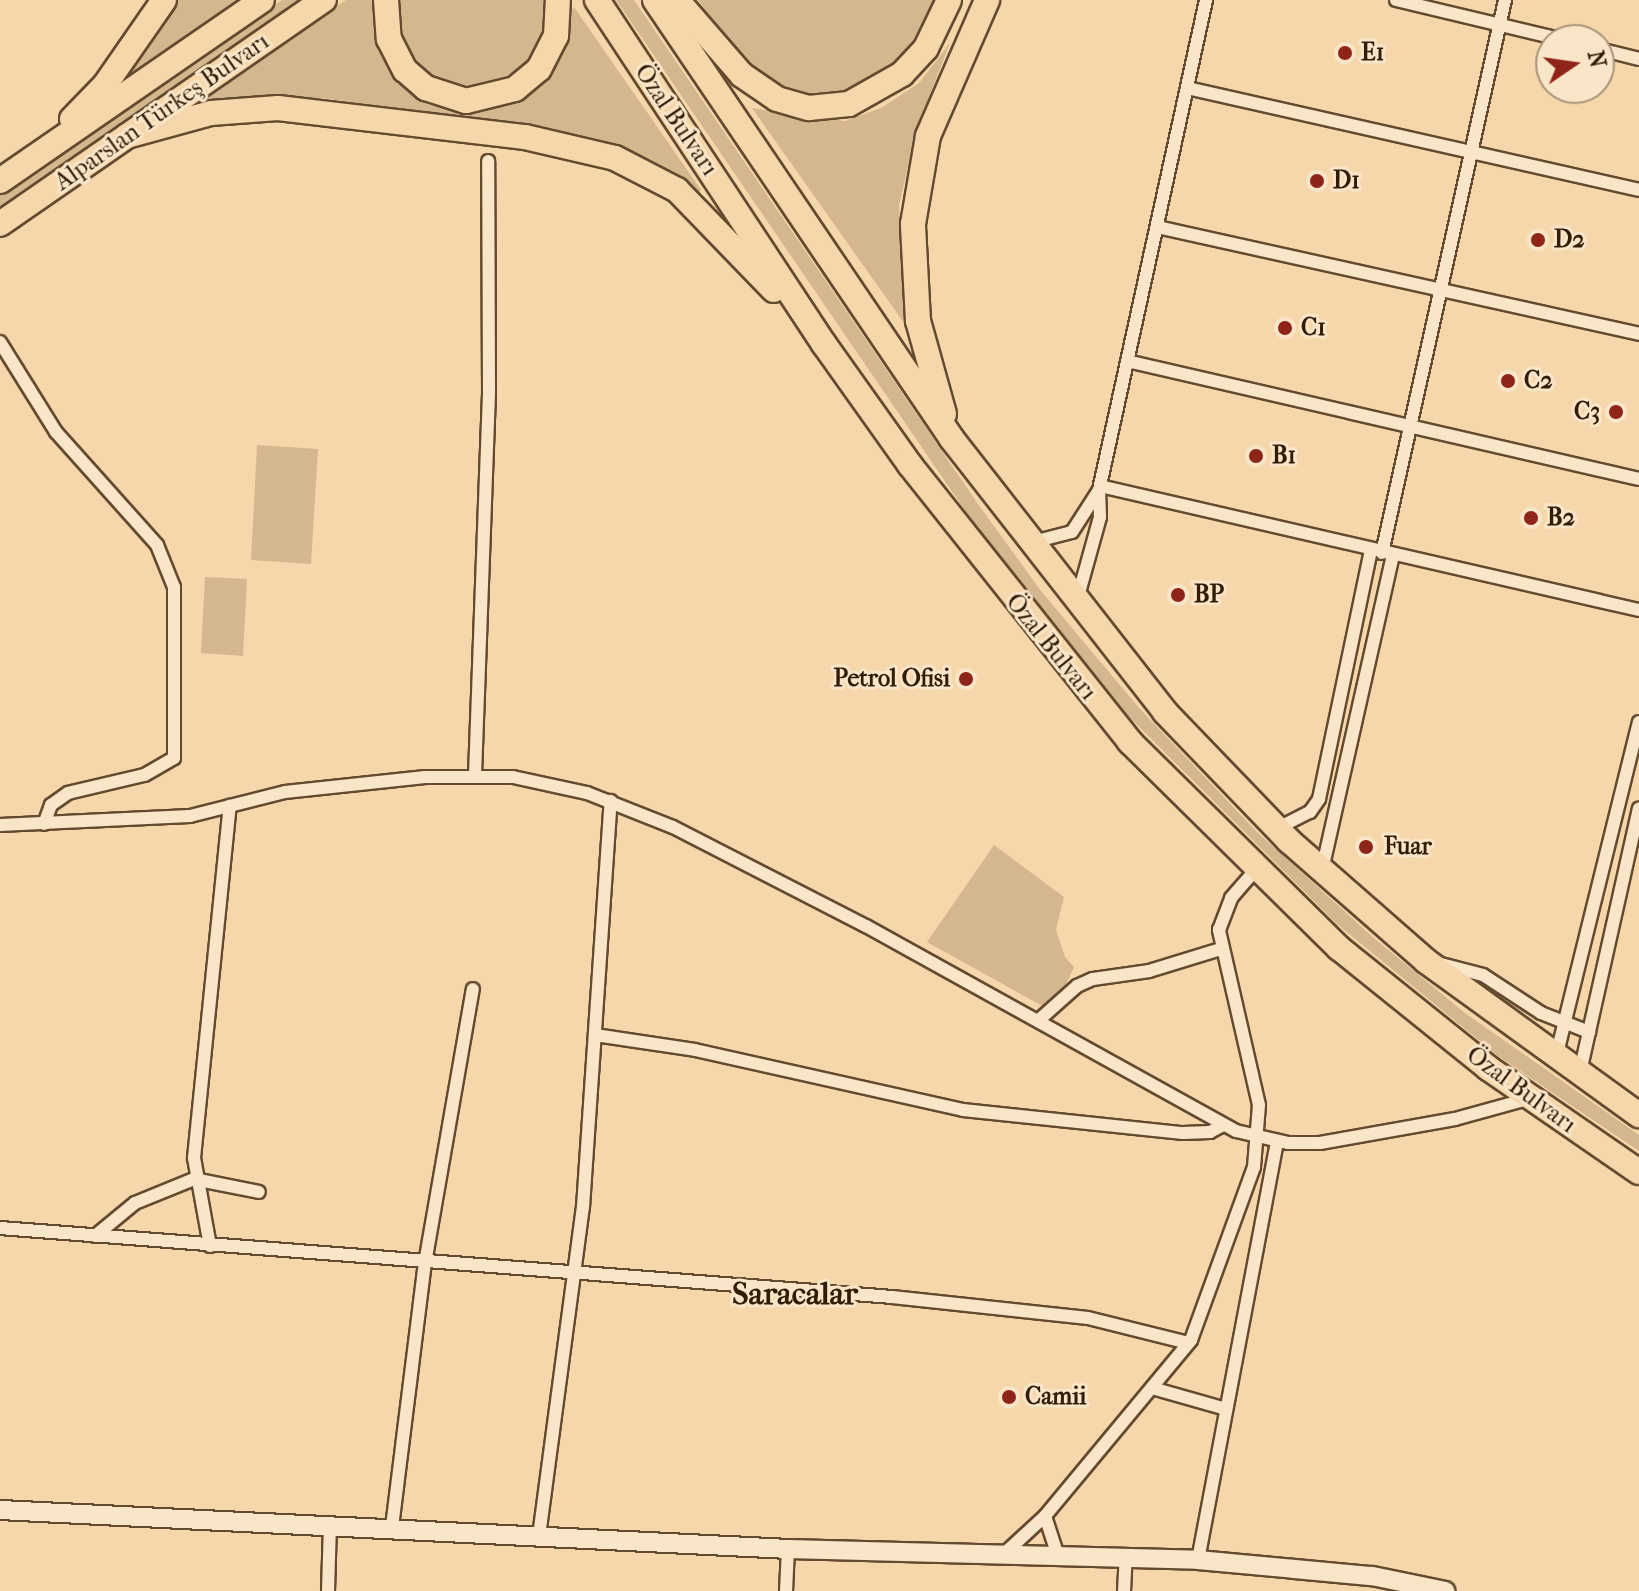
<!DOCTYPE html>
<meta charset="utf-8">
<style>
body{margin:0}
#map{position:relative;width:1639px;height:1591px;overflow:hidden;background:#f6d7ab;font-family:"IM FELL French Canon",serif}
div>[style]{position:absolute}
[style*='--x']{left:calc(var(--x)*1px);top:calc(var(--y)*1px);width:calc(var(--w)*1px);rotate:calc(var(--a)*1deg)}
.green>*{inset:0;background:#d5b78f}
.roads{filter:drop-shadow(2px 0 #644a2e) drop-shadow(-2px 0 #644a2e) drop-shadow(0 2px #644a2e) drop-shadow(0 -2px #644a2e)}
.street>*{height:12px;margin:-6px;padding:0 6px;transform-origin:6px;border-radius:6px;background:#f9e5c8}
.secondary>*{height:18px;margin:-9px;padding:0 9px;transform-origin:9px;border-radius:9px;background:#f9e5c8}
.highway>*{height:24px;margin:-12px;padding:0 12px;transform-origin:12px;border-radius:12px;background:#f6d7ab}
.dots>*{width:22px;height:22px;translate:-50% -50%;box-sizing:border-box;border:4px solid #f9e5c8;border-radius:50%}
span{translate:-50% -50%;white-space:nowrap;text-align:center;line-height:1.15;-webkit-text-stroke:6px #f9e5c8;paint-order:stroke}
.poi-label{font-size:24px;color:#331b05;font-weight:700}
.left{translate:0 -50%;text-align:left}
.right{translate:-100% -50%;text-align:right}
.street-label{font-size:24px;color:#331b05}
.district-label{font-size:32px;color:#331b05;font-weight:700}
.north{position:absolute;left:1535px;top:24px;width:80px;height:80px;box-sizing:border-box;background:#f9e5c8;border:2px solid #aa947a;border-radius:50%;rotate:77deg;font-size:22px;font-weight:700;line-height:32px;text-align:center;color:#331b05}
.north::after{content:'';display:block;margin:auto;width:28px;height:36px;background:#8f2418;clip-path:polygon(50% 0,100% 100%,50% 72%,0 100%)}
</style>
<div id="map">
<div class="green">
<div style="clip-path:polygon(178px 0,244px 0,120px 83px,150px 44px)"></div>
<div style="clip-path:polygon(282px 0,305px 0,0 211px,0 195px)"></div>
<div style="clip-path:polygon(346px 0,378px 0,381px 50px,399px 82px,429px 105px,462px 111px,518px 98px,574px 7px,701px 190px,698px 194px,611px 145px,510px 125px,323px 98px,264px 98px,181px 112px)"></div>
<div style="clip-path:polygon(396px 0,549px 0,549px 23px,531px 62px,510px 80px,476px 92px,442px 87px,416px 68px,400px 43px)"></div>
<div style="clip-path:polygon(616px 0,634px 0,978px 504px,1041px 591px,1140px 709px,1257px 832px,1375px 939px,1465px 1013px,1639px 1135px,1639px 1151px,1498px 1056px,1337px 924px,1121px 709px,979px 531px)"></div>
<div style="clip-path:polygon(698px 0,935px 0,918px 35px,896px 63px,838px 95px,799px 94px,746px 68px)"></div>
<div style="clip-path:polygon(950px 43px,918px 125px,899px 205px,904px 323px,752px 108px,845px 121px,881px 108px,919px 83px)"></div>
<div style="clip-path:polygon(257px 445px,318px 449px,311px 564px,251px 560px)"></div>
<div style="clip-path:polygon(205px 577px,247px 579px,243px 656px,201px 653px)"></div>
<div style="clip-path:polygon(994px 845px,1064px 897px,1056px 930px,1065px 957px,1074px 967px,1064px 989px,1044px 1007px,927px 942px)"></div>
</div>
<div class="roads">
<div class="street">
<div style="--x:1396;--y:0;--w:173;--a:13.4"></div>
<div style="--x:1599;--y:49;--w:41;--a:14"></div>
<div style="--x:1187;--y:88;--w:463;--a:12.7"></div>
<div style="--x:1157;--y:227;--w:494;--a:12.5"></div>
<div style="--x:0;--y:342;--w:106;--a:58.1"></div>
<div style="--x:56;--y:432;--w:152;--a:48.2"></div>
<div style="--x:157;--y:545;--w:45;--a:68"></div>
<div style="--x:174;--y:587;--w:171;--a:90"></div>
<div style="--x:174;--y:758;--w:34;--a:150"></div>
<div style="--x:144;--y:775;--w:78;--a:166.7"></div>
<div style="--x:68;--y:793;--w:21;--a:145"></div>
<div style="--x:51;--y:805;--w:20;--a:110"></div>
<div style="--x:1127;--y:361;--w:525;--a:12.98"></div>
<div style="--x:1100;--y:486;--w:553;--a:12.96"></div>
<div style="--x:1033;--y:542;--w:40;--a:-14.4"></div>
<div style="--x:1072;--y:532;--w:50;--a:-57.3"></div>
<div style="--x:1382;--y:553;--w:567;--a:-77.46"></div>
<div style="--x:1077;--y:600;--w:86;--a:-74.5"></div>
<div style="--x:1100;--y:517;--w:27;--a:-92"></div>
<div style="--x:1099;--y:490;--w:502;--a:-77.68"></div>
<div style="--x:475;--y:775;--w:384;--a:-87.9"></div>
<div style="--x:489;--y:391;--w:230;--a:-90.2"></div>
<div style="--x:0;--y:825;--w:190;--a:-2.7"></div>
<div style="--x:190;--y:816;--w:98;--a:-14.2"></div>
<div style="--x:285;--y:792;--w:141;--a:-6.1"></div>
<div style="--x:425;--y:777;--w:88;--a:0"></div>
<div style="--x:513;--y:777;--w:76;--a:12.2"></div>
<div style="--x:587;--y:793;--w:92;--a:21.6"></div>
<div style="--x:673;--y:827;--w:217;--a:27.2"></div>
<div style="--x:866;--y:926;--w:423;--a:29"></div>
<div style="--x:1236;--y:1131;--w:53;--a:13"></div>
<div style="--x:1288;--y:1143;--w:32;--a:0"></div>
<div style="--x:1320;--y:1143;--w:137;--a:-10.1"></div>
<div style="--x:1455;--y:1119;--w:79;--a:-15.4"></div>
<div style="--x:1276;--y:829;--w:38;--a:-27"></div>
<div style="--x:1310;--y:812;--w:16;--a:-55"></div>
<div style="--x:1319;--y:799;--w:253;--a:-78.2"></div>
<div style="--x:1322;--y:870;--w:323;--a:-77.3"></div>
<div style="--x:1441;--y:964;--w:43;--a:14.7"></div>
<div style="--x:1483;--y:975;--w:69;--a:33.2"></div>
<div style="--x:1541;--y:1013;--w:52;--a:21.6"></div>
<div style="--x:1040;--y:1019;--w:50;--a:-41.7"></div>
<div style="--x:1077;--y:986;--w:17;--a:-24"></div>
<div style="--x:1093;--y:979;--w:57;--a:-8.1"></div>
<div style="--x:1149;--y:971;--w:75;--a:-17"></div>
<div style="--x:595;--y:1035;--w:101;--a:8.5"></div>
<div style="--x:695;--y:1050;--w:275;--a:12.6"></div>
<div style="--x:963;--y:1110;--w:221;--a:6"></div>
<div style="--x:1183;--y:1133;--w:27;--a:-2"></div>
<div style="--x:1210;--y:1132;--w:15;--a:-28"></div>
<div style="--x:1556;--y:1057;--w:345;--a:-76.1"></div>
<div style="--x:1580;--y:1072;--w:270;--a:-77.4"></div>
<div style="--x:0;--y:1228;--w:895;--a:4.42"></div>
<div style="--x:892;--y:1297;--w:197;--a:6.1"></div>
<div style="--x:1088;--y:1318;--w:103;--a:14"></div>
<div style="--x:95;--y:1236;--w:52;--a:-39.5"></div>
<div style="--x:135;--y:1203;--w:64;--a:-22.1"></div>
<div style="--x:194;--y:1179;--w:66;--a:11.3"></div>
<div style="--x:210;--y:1246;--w:89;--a:-100.3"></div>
<div style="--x:194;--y:1158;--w:354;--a:-84.2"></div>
<div style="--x:1152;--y:1388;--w:77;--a:15.8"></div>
<div style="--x:1045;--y:1516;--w:229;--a:-50.3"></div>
<div style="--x:1191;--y:1340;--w:184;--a:-70"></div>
<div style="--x:1254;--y:1167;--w:62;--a:-85.4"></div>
<div style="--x:1259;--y:1105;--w:180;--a:-102.9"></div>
<div style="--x:1219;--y:930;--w:34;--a:-69"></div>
<div style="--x:1231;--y:898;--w:37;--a:-49"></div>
<div style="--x:392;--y:1527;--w:266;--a:-82.9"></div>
<div style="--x:425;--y:1263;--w:278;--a:-80.1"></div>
<div style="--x:539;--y:1536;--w:332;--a:-82.4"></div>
<div style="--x:583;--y:1207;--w:407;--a:-86.1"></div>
<div style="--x:1005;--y:1553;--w:54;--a:-42.8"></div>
<div style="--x:1045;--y:1516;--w:40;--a:72"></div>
<div style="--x:1198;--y:1560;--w:426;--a:-79.3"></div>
<div style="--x:328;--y:1591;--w:67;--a:-88.3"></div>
<div style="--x:786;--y:1591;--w:42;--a:-87.3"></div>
<div style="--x:1124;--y:1591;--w:33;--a:-87"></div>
</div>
<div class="secondary">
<div style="--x:0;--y:1510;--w:789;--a:2.83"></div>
<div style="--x:788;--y:1549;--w:410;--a:1.5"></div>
<div style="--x:1198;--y:1560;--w:175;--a:5.3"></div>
<div style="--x:1372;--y:1576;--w:75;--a:11.6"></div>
</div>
<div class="highway">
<div style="--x:386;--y:0;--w:39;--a:86"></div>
<div style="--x:389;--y:39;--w:35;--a:63"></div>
<div style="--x:405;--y:70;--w:28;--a:41"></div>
<div style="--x:426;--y:88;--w:42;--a:18"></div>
<div style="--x:466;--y:101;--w:50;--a:-13.8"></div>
<div style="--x:515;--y:89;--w:31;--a:-40"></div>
<div style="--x:539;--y:69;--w:37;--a:-63"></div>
<div style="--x:556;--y:36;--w:36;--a:-87"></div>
<div style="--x:597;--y:0;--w:412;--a:56.6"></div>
<div style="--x:824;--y:344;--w:148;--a:54.6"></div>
<div style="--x:910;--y:465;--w:354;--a:51.5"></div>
<div style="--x:1130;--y:742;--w:293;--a:44.6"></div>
<div style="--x:1339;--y:948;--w:191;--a:38.8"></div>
<div style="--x:1488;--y:1068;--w:183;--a:34.6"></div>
<div style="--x:655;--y:0;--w:530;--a:55.92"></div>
<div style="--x:952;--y:439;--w:346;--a:52"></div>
<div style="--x:1165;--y:712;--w:179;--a:46.1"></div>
<div style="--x:1289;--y:841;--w:182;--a:41.2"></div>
<div style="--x:1426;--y:961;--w:263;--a:35.9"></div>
<div style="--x:677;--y:0;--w:99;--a:49.1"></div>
<div style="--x:742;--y:75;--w:42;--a:34.4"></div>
<div style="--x:777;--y:99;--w:33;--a:16"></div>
<div style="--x:809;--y:108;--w:40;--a:-5.7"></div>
<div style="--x:849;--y:104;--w:61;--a:-29.5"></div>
<div style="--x:902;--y:74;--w:35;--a:-47"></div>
<div style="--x:926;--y:48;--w:53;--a:-64.4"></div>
<div style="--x:72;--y:119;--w:47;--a:-45.9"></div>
<div style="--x:105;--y:85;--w:103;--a:-55.2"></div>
<div style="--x:127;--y:136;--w:87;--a:-15.3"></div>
<div style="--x:211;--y:113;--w:67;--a:-4.3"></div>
<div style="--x:278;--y:108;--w:249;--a:6.7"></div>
<div style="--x:525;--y:137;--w:92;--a:13.1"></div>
<div style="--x:615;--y:158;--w:70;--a:27.3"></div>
<div style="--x:677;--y:190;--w:139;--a:45.9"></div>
<div style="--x:0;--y:181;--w:318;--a:-34.6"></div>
<div style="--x:0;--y:224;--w:394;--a:-34.7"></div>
<div style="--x:944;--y:414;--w:97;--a:-105.6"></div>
<div style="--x:918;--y:321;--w:97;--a:-93"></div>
<div style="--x:913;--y:224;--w:89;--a:-80.3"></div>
<div style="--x:928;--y:136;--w:148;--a:-66.5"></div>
</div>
</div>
<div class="dots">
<div style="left:1345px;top:53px;background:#8f2418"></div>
<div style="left:1317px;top:181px;background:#8f2418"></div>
<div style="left:1538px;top:240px;background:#8f2418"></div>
<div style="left:1285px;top:328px;background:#8f2418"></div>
<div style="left:1508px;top:381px;background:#8f2418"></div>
<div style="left:1616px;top:412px;background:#8f2418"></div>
<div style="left:1256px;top:456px;background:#8f2418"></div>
<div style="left:1531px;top:518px;background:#8f2418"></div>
<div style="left:1178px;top:595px;background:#8f2418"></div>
<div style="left:966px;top:679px;background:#8f2418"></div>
<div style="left:1366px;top:847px;background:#8f2418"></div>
<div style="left:1009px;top:1397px;background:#8f2418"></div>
</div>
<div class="poi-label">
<span class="left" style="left:1361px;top:53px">E1</span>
<span class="left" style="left:1333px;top:181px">D1</span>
<span class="left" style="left:1554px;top:240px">D2</span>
<span class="left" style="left:1301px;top:328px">C1</span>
<span class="left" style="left:1524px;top:381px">C2</span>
<span class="right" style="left:1600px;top:412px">C3</span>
<span class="left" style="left:1272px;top:456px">B1</span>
<span class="left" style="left:1547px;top:518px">B2</span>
<span class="left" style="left:1194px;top:595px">BP</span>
<span class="right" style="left:950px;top:679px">Petrol Ofisi</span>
<span class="left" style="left:1384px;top:847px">Fuar</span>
<span class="left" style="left:1025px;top:1397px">Camii</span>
</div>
<div class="street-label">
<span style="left:162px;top:112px;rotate:-35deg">Alparslan Türkeş Bulvarı</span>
<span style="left:676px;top:120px;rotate:56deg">Özal Bulvarı</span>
<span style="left:1051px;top:647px;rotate:51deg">Özal Bulvarı</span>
<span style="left:1521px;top:1090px;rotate:36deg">Özal Bulvarı</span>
</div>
<div class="district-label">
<span style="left:795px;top:1294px">Saracalar</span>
</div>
<div class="north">N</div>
</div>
